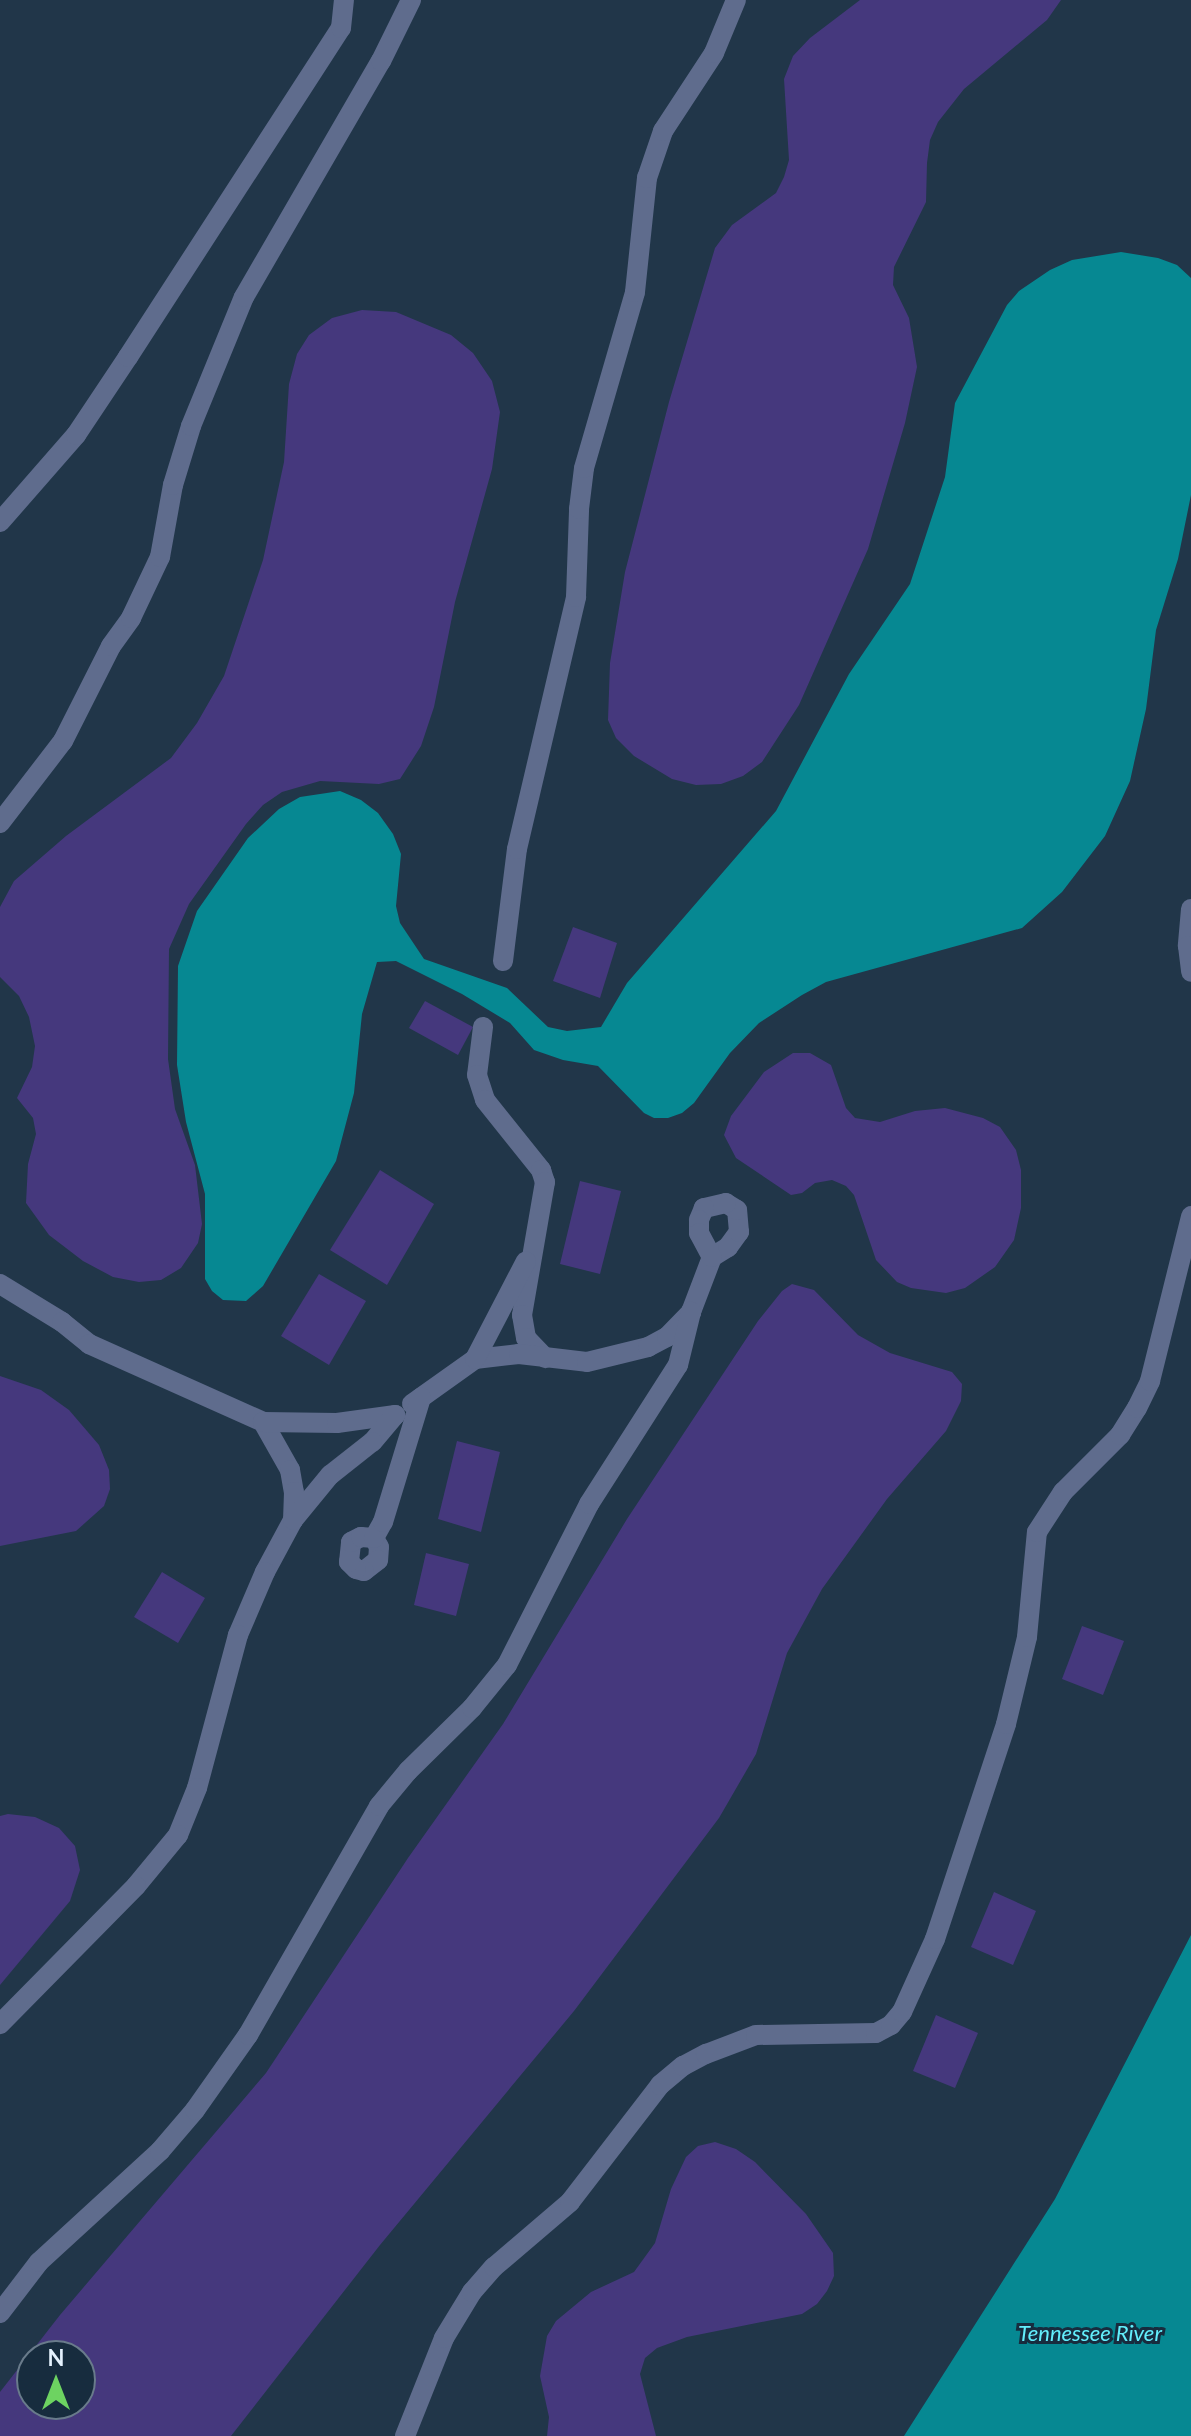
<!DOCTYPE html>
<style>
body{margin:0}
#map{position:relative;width:1191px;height:2436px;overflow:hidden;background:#213649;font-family:Lato,sans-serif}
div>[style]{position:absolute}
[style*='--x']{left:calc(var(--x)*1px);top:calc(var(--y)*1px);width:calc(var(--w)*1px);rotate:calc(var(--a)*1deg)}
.green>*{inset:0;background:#45387d}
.water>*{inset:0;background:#068892}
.lane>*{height:20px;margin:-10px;padding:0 10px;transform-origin:10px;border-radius:10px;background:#5f6c8d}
.street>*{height:20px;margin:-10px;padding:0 10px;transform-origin:10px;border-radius:10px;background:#5f6c8d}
span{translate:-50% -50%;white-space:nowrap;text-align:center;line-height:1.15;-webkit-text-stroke:6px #172c3e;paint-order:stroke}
.water-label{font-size:22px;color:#63eefc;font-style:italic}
.north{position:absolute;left:16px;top:2340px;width:80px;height:80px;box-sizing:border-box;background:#172c3e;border:2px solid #697b8b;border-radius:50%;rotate:0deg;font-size:22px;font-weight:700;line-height:32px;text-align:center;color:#e5f2fe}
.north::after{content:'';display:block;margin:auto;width:28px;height:36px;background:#6dd361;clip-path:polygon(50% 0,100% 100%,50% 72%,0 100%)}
</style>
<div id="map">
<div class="green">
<div style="clip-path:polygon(860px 0,1061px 0,1047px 20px,964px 89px,938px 122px,930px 140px,927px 163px,926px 202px,894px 267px,893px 285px,909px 318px,917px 367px,905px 423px,868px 549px,799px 705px,762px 762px,743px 776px,721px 784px,696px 785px,672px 779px,634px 756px,616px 738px,608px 720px,610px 663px,625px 572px,669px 402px,715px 248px,732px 225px,776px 193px,784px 177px,789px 160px,784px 79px,793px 56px,810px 38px)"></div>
<div style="clip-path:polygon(362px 310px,396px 312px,451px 335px,473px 353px,492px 381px,500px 412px,492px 469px,455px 602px,434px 707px,421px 746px,400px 779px,379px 784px,320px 781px,282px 792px,263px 805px,246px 824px,189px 904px,169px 949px,168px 1059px,175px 1109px,195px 1165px,202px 1224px,198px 1243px,181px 1268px,161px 1280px,139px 1282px,113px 1277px,83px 1261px,49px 1235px,26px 1203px,28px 1164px,36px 1134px,33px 1118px,17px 1098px,32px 1067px,35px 1046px,29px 1017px,19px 996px,0 977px,0 907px,14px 881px,66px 836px,171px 758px,197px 723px,224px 676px,263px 560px,284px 462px,289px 384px,297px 354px,309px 335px,332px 318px)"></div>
<div style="clip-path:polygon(573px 927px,617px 943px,600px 998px,553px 981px)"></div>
<div style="clip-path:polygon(425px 1001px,473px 1027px,458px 1055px,409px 1028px)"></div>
<div style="clip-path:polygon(793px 1053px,810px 1053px,831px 1065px,846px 1108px,855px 1118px,880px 1122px,915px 1111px,945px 1108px,983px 1118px,1000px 1127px,1016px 1150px,1021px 1170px,1021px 1208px,1014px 1240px,995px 1267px,965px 1288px,946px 1293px,911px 1288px,897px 1282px,876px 1260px,854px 1195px,846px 1186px,832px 1180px,815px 1183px,802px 1193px,791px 1195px,736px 1158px,724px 1135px,731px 1116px,764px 1072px)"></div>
<div style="clip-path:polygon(380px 1170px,434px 1204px,387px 1285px,330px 1250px)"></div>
<div style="clip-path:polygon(580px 1181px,621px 1191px,600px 1274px,560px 1264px)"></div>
<div style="clip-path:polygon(319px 1274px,366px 1301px,329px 1365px,281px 1336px)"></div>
<div style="clip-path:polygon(evenodd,792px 1284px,814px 1290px,858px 1335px,890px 1353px,952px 1372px,962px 1384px,961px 1401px,946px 1431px,887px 1499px,822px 1589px,787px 1653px,756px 1754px,719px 1818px,574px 2011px,380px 2245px,231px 2436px,0 2436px,0 2392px,60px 2315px,266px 2073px,408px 1858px,503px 1724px,627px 1519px,758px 1321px,782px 1291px,792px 1284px,80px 2356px,80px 2404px,32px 2404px,32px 2356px,80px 2356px)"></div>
<div style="clip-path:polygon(0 1376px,41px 1390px,69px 1410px,99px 1445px,109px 1470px,110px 1489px,104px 1506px,76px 1531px,0 1546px)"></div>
<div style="clip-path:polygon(457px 1441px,500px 1452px,481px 1532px,438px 1519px)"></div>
<div style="clip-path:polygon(426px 1553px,469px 1564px,456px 1616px,414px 1605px)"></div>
<div style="clip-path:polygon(162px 1572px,205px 1598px,178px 1643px,134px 1617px)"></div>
<div style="clip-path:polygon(1082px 1626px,1124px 1641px,1103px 1695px,1062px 1679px)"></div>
<div style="clip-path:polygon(8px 1814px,35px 1817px,59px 1828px,75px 1846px,80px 1870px,70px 1901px,0 1985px,0 1816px)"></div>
<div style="clip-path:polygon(994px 1892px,1036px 1911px,1013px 1965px,971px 1947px)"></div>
<div style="clip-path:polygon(936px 2015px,978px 2033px,955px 2088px,913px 2071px)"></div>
<div style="clip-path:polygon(715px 2142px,736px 2149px,755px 2162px,806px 2214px,833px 2253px,834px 2276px,827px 2291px,817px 2304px,802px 2314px,687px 2337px,657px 2348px,645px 2358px,640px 2374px,656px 2436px,547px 2436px,549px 2417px,540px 2376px,547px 2336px,556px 2321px,591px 2292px,634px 2272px,655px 2243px,671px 2189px,686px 2157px,698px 2146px)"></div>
</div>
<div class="water">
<div style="clip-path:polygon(1121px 252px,1158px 258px,1177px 265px,1191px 278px,1191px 495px,1178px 559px,1156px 630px,1146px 709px,1130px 781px,1105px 836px,1062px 892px,1022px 928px,826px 982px,802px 995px,759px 1023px,730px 1053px,694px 1103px,682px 1113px,668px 1118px,654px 1118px,644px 1113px,598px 1066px,563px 1060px,534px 1050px,510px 1023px,462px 994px,396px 961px,377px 962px,362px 1014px,354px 1093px,336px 1161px,263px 1286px,246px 1301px,223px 1300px,212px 1291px,205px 1279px,205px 1194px,186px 1122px,177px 1065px,178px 966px,197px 911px,248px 838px,279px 809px,300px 797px,340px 791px,361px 800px,378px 813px,393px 834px,401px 854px,396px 906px,400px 923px,424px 959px,507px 988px,548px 1027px,567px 1031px,601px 1027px,627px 983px,776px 811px,849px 674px,910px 584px,945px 477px,955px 403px,1007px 305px,1019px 291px,1050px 270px,1072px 260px)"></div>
<div style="clip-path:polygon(1191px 1935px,1191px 2436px,904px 2436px,1055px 2199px)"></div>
</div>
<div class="lane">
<div style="--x:0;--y:823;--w:103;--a:-52.5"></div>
<div style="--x:63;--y:741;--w:106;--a:-63.2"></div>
<div style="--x:111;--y:646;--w:34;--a:-54"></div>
<div style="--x:131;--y:618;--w:68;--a:-64.6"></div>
<div style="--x:160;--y:557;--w:73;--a:-79.8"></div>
<div style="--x:173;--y:485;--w:62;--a:-73"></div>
<div style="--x:191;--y:426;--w:139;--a:-67.7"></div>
<div style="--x:244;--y:297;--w:273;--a:-59.9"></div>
<div style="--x:381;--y:61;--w:68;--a:-63.8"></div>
<div style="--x:1191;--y:909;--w:37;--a:95"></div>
<div style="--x:1188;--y:946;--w:26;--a:83"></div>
<div style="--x:503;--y:961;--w:113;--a:-82.9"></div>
<div style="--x:517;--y:849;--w:259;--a:-76.8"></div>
<div style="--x:576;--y:597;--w:88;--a:-88"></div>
<div style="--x:579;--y:509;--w:41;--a:-83"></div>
<div style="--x:584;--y:468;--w:183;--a:-73.8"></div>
<div style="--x:635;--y:292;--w:115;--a:-84"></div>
<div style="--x:647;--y:178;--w:50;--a:-71.2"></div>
<div style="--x:663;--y:131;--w:93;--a:-56.8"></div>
<div style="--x:714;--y:53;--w:57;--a:-67.5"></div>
<div style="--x:483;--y:1027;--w:48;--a:97.1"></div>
<div style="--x:477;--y:1075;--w:26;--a:72"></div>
<div style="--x:485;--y:1100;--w:90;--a:51.3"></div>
<div style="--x:541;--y:1170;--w:13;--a:72"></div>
<div style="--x:545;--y:1182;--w:135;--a:99.8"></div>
<div style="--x:522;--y:1315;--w:23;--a:80"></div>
<div style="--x:526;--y:1338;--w:28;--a:46"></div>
<div style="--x:0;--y:1284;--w:73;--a:31.5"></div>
<div style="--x:62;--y:1322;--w:35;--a:39"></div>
<div style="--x:89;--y:1344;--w:191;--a:24.1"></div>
<div style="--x:263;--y:1422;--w:55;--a:60.6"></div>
<div style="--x:290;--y:1470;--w:22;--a:80"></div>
<div style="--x:294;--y:1492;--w:28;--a:92"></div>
<div style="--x:293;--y:1520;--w:59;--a:118.3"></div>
<div style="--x:265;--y:1572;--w:69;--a:113.2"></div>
<div style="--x:238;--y:1635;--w:158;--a:105"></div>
<div style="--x:197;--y:1788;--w:51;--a:112"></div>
<div style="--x:178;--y:1835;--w:66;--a:129.5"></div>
<div style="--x:136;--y:1886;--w:194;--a:134.6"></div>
<div style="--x:475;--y:1359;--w:44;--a:-6.5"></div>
<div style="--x:519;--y:1354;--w:68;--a:6.7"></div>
<div style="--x:587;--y:1362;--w:63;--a:-13.8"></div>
<div style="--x:648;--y:1347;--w:21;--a:-28"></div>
<div style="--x:667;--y:1337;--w:35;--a:-46"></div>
<div style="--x:691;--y:1312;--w:59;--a:-69.1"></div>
<div style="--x:712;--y:1257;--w:19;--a:-32"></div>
<div style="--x:728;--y:1247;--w:19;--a:-54"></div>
<div style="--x:739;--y:1232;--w:22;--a:-95"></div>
<div style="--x:737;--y:1210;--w:13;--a:-148"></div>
<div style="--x:726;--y:1203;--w:23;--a:167"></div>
<div style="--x:704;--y:1208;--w:13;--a:113"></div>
<div style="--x:699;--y:1220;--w:13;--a:90"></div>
<div style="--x:699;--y:1233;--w:27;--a:62"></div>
<div style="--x:412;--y:1404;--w:77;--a:-35.5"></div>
<div style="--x:475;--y:1359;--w:110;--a:-62.5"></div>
<div style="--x:263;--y:1422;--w:74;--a:0.8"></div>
<div style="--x:337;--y:1423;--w:59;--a:-7.9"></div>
<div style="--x:395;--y:1415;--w:35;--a:130"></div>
<div style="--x:372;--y:1442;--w:53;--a:141.8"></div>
<div style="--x:330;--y:1475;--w:58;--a:129.4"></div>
<div style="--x:374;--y:1538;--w:10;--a:61"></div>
<div style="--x:379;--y:1547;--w:13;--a:94"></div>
<div style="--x:378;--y:1560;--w:18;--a:142"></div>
<div style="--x:364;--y:1571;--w:8;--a:-166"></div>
<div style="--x:356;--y:1569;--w:10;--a:-135"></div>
<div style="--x:349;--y:1562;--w:20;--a:-84"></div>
<div style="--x:351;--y:1542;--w:11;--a:-27"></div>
<div style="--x:361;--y:1537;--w:13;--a:4"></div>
<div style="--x:374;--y:1538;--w:18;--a:-61"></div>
<div style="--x:383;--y:1522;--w:130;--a:-73"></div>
<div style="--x:0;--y:2313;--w:64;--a:-52.6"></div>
<div style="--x:39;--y:2262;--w:164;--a:-42.5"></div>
<div style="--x:160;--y:2151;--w:54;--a:-49.5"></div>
<div style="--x:195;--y:2110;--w:92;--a:-54.8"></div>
<div style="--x:248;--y:2035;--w:264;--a:-60.2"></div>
<div style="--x:379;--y:1806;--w:45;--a:-50.4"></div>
<div style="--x:408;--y:1771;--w:90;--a:-44.5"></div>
<div style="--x:472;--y:1708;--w:55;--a:-50.9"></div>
<div style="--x:507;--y:1665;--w:181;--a:-63"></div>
<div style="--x:589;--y:1504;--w:165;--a:-57.4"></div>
<div style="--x:678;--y:1365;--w:55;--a:-76.2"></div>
<div style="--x:405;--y:2436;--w:105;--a:-68.3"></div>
<div style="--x:444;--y:2338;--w:54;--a:-58.7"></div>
<div style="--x:472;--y:2292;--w:33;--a:-49"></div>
<div style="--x:494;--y:2267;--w:100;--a:-40.5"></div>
<div style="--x:570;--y:2202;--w:148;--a:-52.4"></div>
<div style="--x:660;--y:2085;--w:30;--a:-40"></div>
<div style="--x:683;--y:2066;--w:26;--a:-28"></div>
<div style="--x:706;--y:2054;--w:53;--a:-20.8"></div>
<div style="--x:756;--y:2035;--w:120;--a:-1"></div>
<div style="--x:876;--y:2033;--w:17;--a:-28"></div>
<div style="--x:891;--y:2025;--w:17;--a:-50"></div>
<div style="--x:902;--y:2012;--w:80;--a:-65.7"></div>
<div style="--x:935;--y:1939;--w:226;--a:-71.7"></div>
<div style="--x:1006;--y:1724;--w:89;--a:-76.4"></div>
<div style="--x:1027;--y:1637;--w:105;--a:-84.6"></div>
<div style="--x:1037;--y:1532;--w:48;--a:-57"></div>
<div style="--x:1063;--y:1492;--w:81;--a:-45"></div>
<div style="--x:1120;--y:1435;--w:32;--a:-58"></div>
<div style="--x:1137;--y:1408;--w:30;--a:-64"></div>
<div style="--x:1150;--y:1381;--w:170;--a:-76"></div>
</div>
<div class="street">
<div style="--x:0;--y:522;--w:116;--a:-48.9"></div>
<div style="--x:76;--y:435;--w:94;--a:-56.3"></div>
<div style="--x:128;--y:357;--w:392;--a:-57.1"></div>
<div style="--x:341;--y:28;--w:28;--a:-84"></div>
</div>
<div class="water-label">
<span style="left:1090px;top:2333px">Tennessee River</span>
</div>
<div class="north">N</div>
</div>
